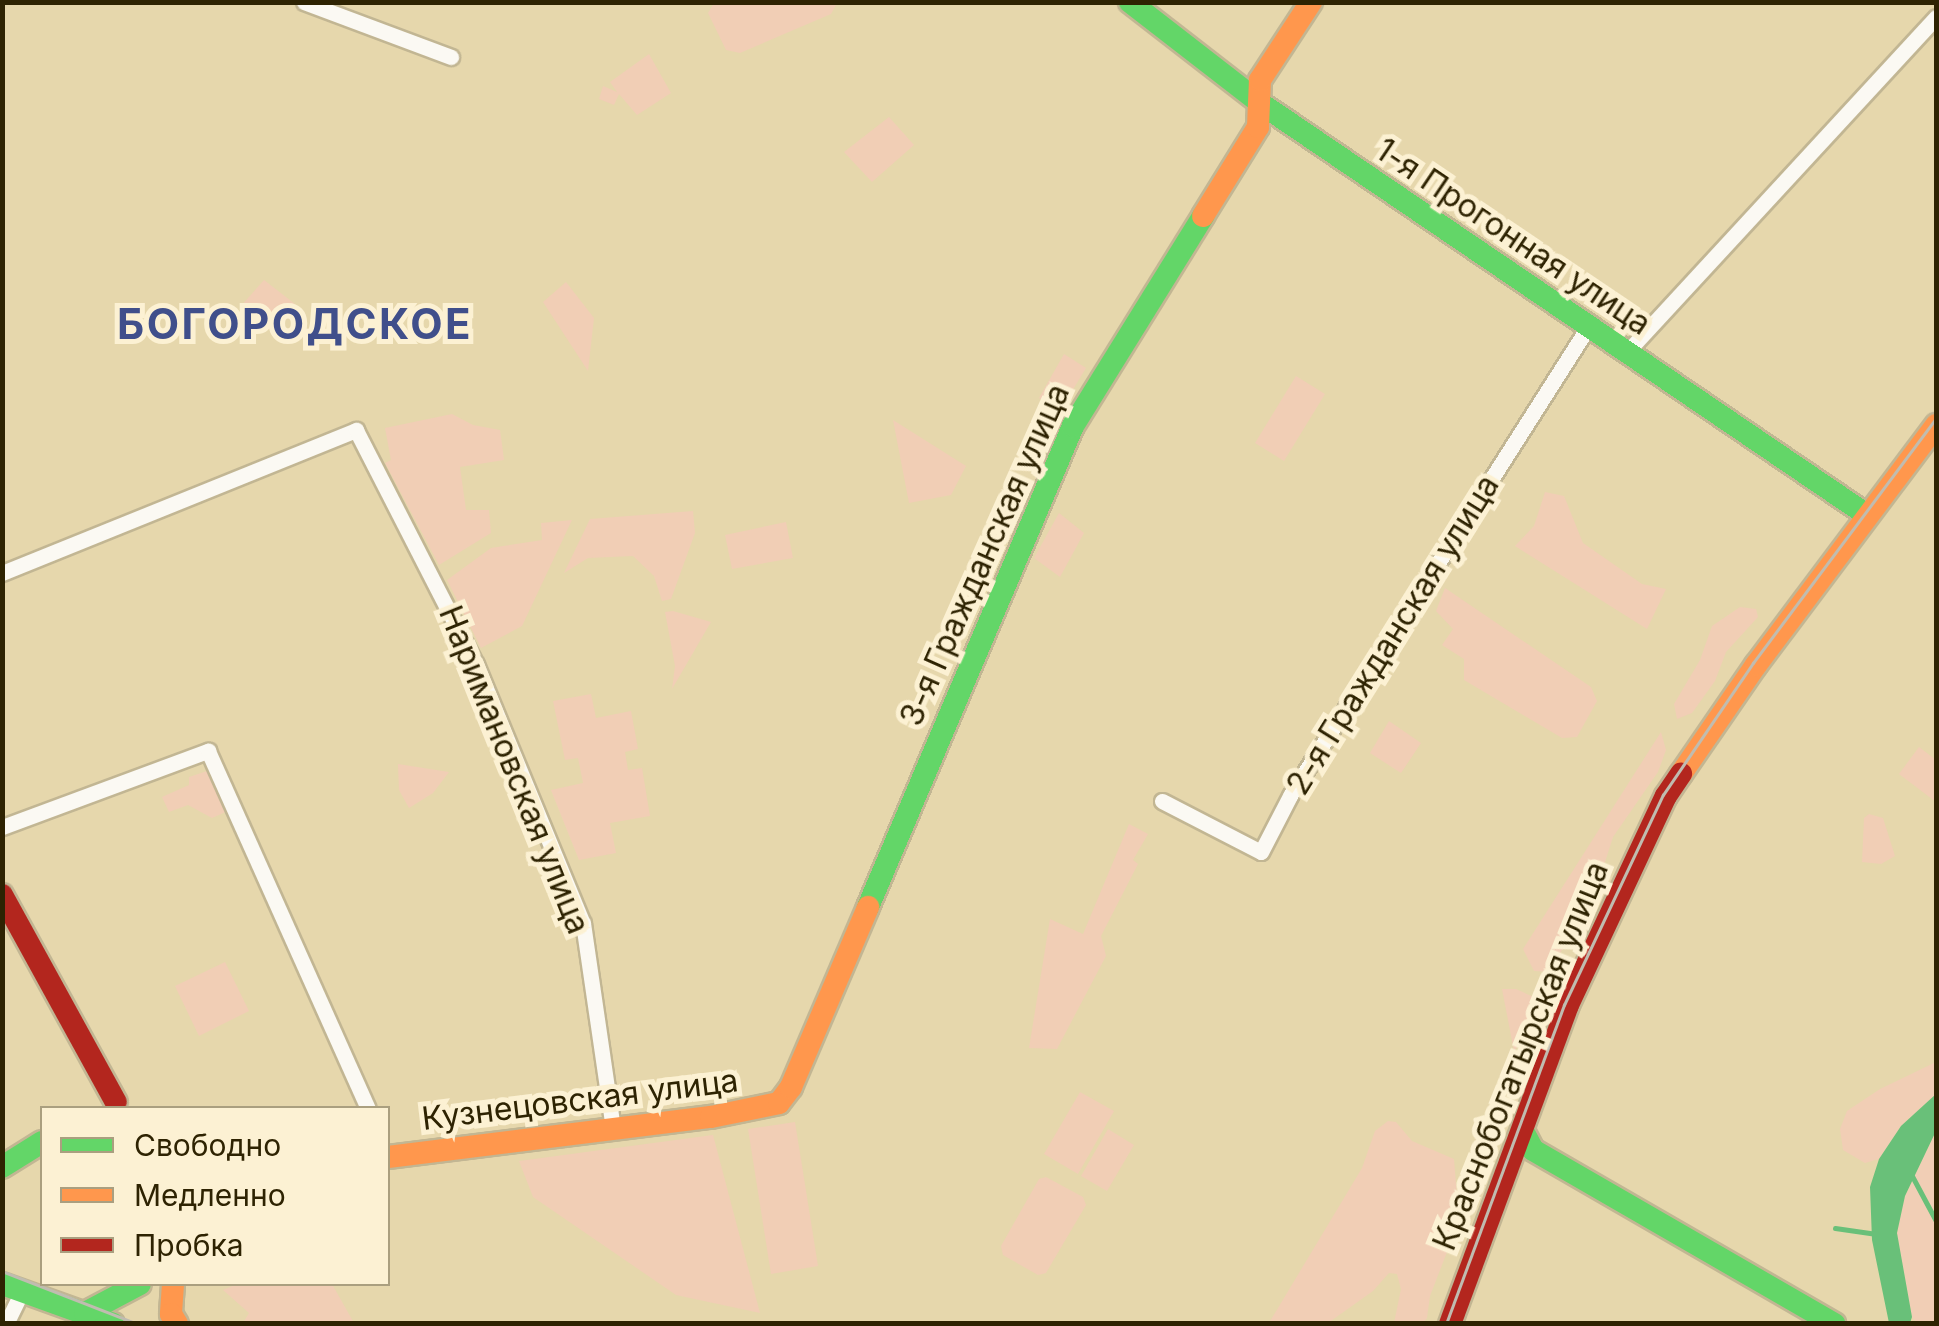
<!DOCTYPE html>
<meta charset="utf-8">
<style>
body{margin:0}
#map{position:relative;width:1939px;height:1326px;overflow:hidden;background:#e6d7ac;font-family:Inter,sans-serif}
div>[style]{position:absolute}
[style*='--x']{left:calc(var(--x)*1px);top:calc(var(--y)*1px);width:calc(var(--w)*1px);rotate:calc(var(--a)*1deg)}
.green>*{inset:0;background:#f1ceb5}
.water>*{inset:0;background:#69c079}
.stream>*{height:5px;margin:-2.5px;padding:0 2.5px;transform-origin:2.5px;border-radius:2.5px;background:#69c079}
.roads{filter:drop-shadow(2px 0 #c2b693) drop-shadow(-2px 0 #c2b693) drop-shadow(0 2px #c2b693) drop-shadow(0 -2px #c2b693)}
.street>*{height:15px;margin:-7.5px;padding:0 7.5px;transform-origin:7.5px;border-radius:7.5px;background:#fbf9f3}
.fast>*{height:22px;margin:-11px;padding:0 11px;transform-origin:11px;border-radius:11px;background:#63d668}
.slow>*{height:22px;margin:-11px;padding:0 11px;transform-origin:11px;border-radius:11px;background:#ff974d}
.jam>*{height:22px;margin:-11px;padding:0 11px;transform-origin:11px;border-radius:11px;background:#b3261e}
.tram>*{height:2.5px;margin:-1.25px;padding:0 1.25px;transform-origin:1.25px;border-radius:1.25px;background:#c0bcb0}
span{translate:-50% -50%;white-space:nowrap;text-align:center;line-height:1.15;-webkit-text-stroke:10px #fcf1d3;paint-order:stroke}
.street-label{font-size:32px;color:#2e2302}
.district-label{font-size:42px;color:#404f8b;font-weight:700;letter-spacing:2.5px}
.frame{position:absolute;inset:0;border:5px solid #2e2302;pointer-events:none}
.legend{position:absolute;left:40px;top:1106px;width:350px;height:180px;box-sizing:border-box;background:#fcf1d3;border:2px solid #aa9f7f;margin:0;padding:12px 18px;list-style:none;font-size:30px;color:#2e2302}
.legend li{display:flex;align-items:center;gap:20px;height:50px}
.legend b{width:50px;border:2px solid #aa9f7f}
</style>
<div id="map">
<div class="green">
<div style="clip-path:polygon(714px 3px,714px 2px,837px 3px,831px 14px,740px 53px,726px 50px,708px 13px)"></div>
<div style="clip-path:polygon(649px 54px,671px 93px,637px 115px,619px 94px,614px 105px,599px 99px,603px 86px,617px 92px,610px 82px)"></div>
<div style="clip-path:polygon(889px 117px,914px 145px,872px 182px,844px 152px)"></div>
<div style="clip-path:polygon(264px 280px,295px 304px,272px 331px,240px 307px)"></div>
<div style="clip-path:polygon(566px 282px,594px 318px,588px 371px,543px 302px)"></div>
<div style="clip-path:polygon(1064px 354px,1086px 368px,1060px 411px,1039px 398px)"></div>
<div style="clip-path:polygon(1296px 376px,1325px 394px,1284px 461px,1255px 443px)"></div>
<div style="clip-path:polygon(452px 414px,473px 425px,500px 430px,504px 460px,460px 467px,466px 510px,489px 510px,491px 533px,439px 565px,385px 463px,391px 460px,385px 428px)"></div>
<div style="clip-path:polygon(893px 420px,966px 466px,951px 495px,909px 503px)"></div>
<div style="clip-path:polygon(1545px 492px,1564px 496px,1583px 543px,1642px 584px,1666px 589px,1647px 629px,1515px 546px,1534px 526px)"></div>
<div style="clip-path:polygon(693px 511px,695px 533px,671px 599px,662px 601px,654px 576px,633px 556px,588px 558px,564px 573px,590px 519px)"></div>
<div style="clip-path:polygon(1059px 513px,1084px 533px,1060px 577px,1034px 558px)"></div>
<div style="clip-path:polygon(572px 520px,522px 626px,481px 648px,447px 580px,491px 548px,542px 540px,541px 523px)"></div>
<div style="clip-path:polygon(786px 522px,793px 558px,732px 569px,725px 535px)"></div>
<div style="clip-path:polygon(1445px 588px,1591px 687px,1597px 701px,1577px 737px,1562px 738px,1464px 680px,1464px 659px,1442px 645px,1453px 629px,1436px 611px)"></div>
<div style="clip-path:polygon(1740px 607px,1756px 609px,1758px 617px,1726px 652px,1715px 681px,1692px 713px,1677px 719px,1674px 704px,1700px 660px,1712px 626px)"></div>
<div style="clip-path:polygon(673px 611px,711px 622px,672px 689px,675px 666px,665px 612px)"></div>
<div style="clip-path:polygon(591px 694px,596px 718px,631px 711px,638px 749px,625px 752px,628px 770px,642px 768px,650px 816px,610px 823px,616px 853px,579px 860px,551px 790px,583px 783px,578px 758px,565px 760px,553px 701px)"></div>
<div style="clip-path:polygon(1389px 721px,1421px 743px,1401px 773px,1370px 753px)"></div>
<div style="clip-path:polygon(1661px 732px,1666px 750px,1658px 772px,1613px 837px,1599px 881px,1550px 972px,1534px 971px,1523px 949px)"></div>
<div style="clip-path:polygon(1919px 747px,1936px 760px,1936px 802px,1899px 774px)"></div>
<div style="clip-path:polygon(398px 765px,398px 764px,449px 772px,433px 793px,409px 808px,399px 790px)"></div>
<div style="clip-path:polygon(210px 770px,228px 811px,212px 818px,188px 805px,169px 812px,162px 797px,189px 785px,189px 777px)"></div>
<div style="clip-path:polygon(1869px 814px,1883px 818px,1895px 856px,1881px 864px,1862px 862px,1864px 818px)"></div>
<div style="clip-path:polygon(1129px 824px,1148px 834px,1133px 860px,1138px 864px,1101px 936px,1106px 956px,1057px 1049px,1029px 1048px,1050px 919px,1083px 934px)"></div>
<div style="clip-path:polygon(225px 962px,249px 1011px,199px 1036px,175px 986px)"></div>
<div style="clip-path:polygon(1502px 989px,1516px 989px,1538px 999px,1541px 1006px,1533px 1027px,1514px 1051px)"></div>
<div style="clip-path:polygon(1936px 1062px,1936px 1094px,1901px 1126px,1879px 1159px,1865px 1163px,1843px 1150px,1840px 1129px,1847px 1111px,1880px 1089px)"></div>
<div style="clip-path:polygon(1080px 1092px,1114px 1111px,1078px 1174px,1044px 1154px)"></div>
<div style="clip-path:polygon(1388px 1121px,1396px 1122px,1412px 1141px,1454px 1159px,1459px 1221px,1430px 1296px,1427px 1318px,1423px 1323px,1394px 1323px,1401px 1289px,1397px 1274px,1389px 1273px,1373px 1291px,1328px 1323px,1269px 1323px,1362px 1168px,1375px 1131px)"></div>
<div style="clip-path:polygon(795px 1122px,818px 1266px,771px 1274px,748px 1129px)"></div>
<div style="clip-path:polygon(1108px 1129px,1134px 1145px,1107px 1191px,1081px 1176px)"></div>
<div style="clip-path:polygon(1936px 1131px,1936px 1323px,1917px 1323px,1912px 1317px,1897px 1233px,1905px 1196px)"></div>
<div style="clip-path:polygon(713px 1135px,760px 1313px,676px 1295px,533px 1197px,519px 1161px)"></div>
<div style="clip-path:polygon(1046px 1177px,1083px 1197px,1086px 1205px,1046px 1273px,1038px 1275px,1003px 1255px,1001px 1246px,1039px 1179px)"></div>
<div style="clip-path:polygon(237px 1284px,332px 1284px,354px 1323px,243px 1323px,249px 1313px,223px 1290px)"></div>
</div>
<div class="water">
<div style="clip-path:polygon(1936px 1094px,1936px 1131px,1905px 1196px,1897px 1233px,1912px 1317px,1910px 1323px,1889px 1323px,1872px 1240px,1870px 1187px,1879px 1159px,1901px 1126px)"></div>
</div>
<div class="stream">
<div style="--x:1912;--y:1176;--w:51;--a:61.9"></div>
<div style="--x:1835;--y:1228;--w:42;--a:8.1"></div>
</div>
<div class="roads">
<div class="street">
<div style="--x:304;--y:2;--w:157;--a:20.5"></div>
<div style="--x:1626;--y:353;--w:457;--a:-47.3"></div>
<div style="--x:2;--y:573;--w:382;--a:-22"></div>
<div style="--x:356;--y:430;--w:263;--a:62.9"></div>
<div style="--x:476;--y:664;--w:280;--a:67.6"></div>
<div style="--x:583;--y:923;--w:208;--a:81.7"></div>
<div style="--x:1162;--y:801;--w:111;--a:27.3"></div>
<div style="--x:1261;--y:852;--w:65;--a:-62.7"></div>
<div style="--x:1291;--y:794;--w:553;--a:-57.54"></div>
<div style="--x:2;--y:827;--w:220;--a:-20.3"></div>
<div style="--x:208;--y:751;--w:391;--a:65.9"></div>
<div style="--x:6;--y:1324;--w:37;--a:-64"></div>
</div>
<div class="fast">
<div style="--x:1130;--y:2;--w:165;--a:37.8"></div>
<div style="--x:1260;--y:103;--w:734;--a:34.17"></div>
<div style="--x:868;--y:907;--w:523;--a:-66.92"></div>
<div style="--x:1073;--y:426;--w:247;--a:-58.2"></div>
<div style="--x:1523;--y:1131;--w:21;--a:62"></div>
<div style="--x:1533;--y:1150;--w:348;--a:30"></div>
<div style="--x:2;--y:1167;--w:47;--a:-32"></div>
<div style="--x:2;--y:1284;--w:118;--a:19.8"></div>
<div style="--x:85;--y:1313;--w:62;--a:-27.8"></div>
</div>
<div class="slow">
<div style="--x:1203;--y:216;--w:105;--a:-58.3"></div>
<div style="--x:1258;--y:127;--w:47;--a:-87.6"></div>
<div style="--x:1260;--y:80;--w:93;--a:-56.8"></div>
<div style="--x:1681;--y:774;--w:132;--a:-55.5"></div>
<div style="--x:1756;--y:665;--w:300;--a:-53.1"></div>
<div style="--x:388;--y:1157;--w:325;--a:-7.1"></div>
<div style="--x:711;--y:1117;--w:69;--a:-11.6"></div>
<div style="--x:779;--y:1103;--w:20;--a:-53"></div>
<div style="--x:791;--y:1087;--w:196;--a:-66.8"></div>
<div style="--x:173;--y:1284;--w:30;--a:94"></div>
<div style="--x:171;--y:1314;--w:12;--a:59"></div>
</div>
<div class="jam">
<div style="--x:2;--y:895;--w:236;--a:61.2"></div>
<div style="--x:1450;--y:1324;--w:338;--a:-69.7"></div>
<div style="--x:1567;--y:1007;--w:233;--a:-64.9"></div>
<div style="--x:1666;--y:796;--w:27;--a:-56"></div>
</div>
</div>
<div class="tram">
<div style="--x:2;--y:1271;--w:146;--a:21.3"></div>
<div style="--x:1446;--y:1324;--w:340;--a:-69.7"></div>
<div style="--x:1564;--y:1005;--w:232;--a:-64.8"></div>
<div style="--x:1663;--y:795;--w:160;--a:-55.7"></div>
<div style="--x:1753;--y:663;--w:306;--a:-53.2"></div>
</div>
<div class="street-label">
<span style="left:1513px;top:237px;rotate:34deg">1-я Прогонная улица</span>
<span style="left:985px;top:555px;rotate:-66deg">3-я Гражданская улица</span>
<span style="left:1393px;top:635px;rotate:-58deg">2-я Гражданская улица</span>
<span style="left:514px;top:770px;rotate:68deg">Наримановская улица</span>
<span style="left:1521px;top:1056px;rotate:-68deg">Краснобогатырская улица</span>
<span style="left:580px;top:1100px;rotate:-7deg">Кузнецовская улица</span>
</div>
<div class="district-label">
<span style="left:295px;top:324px">БОГОРОДСКОЕ</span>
</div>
<div class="frame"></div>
<ul class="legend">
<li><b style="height:12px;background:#63d668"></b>Свободно</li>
<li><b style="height:12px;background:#ff974d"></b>Медленно</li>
<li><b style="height:12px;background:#b3261e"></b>Пробка</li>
</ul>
</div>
